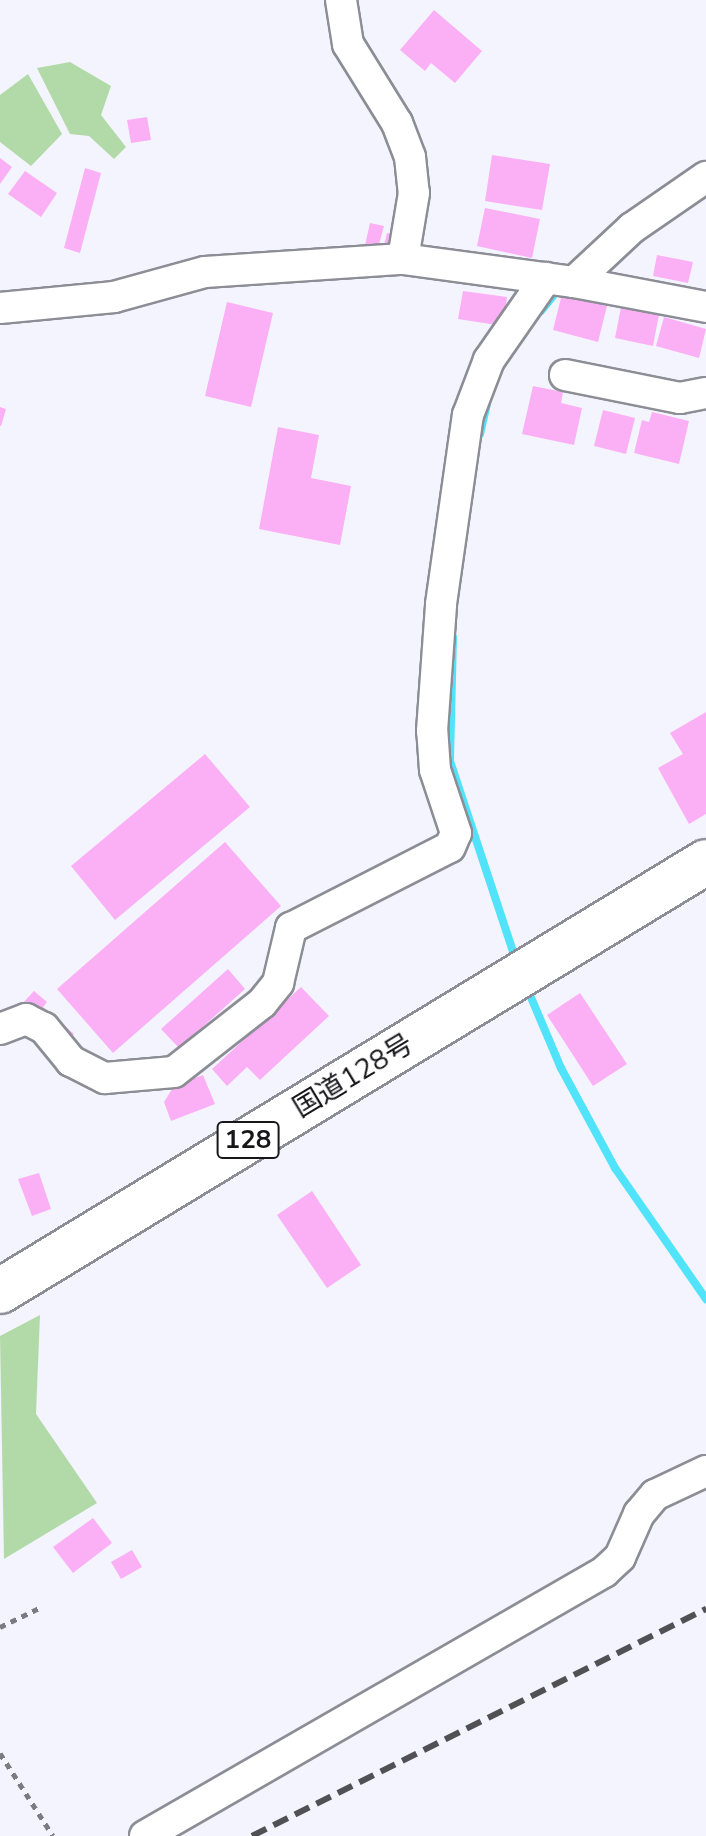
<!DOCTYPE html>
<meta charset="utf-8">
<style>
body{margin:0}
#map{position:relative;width:706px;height:1836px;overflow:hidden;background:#f3f4fd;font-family:"Nunito Sans","Noto Sans JP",sans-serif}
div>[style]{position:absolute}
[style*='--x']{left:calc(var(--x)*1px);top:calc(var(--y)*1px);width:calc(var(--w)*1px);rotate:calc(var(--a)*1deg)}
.green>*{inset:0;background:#b2daa8}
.stream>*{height:8px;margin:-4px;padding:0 4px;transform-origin:4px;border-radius:4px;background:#50e3f9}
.building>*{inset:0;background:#fbb0f6}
.path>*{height:5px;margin-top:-2.5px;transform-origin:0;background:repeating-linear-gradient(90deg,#7b7b81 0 6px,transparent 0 12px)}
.roads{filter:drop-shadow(2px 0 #8c8d95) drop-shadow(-2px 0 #8c8d95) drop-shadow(0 2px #8c8d95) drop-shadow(0 -2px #8c8d95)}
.street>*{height:30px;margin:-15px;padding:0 15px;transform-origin:15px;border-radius:15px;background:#fff}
.highway>*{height:44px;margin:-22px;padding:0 22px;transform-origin:22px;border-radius:22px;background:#fff}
.rail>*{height:6px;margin-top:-3px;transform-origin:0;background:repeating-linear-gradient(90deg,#505055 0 16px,transparent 0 24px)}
span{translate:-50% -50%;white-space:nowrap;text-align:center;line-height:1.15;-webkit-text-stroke:6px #fff;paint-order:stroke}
.shield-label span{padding:2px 6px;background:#fff;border:2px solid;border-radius:6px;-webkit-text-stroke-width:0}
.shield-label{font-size:26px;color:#17171a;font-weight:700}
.street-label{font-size:28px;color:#17171a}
</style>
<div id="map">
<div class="green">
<div style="clip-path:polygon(70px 62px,111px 86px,101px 115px,126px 147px,114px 159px,89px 136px,70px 134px,37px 68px)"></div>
<div style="clip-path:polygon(28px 74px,62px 134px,31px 166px,0 142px,0 95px)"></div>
<div style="clip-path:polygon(40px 1315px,36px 1414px,97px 1503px,4px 1559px,0 1336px)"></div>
</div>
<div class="stream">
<div style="--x:541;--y:311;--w:19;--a:-51"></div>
<div style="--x:480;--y:434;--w:31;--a:-77"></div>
<div style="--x:453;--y:637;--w:124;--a:91.4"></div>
<div style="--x:450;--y:761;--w:211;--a:71.7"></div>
<div style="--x:527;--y:988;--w:87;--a:67"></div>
<div style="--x:561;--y:1068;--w:114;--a:61.6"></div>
<div style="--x:615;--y:1168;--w:160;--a:55.2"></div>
</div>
<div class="building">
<div style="clip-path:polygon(434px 10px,482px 51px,455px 83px,431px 63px,425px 71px,400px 50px)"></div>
<div style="clip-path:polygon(147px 117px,151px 140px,131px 143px,127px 120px)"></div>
<div style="clip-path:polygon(492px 155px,550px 164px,542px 210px,485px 201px)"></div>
<div style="clip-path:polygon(0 158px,12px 167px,0 184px)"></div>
<div style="clip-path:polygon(85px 168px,101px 173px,80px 253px,64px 248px)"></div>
<div style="clip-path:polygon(25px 171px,57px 193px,41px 217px,8px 194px)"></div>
<div style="clip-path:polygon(485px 208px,540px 219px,532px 258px,477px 246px)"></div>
<div style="clip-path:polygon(370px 223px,384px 226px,378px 248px,365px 245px)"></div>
<div style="clip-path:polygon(387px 233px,402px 237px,399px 250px,384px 245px)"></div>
<div style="clip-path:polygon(657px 255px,693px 262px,688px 283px,653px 276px)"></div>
<div style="clip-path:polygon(463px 291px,507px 297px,503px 326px,458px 319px)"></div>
<div style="clip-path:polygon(562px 294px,607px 306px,598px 342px,553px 330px)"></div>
<div style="clip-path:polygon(227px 302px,273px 313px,251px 407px,205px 396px)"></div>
<div style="clip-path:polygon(622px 302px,660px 309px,653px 346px,615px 338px)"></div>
<div style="clip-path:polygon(664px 317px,706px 329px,699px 358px,656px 346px)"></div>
<div style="clip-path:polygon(533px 386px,563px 392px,561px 403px,582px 408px,574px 445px,522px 434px)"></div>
<div style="clip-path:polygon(0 407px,6px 409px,1px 426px,0 426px)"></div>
<div style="clip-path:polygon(603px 410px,635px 418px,626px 454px,594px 446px)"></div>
<div style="clip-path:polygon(652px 412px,689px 421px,679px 464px,634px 453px,642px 420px,649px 422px)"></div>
<div style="clip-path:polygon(278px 427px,319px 435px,311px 478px,351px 486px,340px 545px,259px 529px)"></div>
<div style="clip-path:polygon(706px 712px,706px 814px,689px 824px,658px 768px,683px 754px,670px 733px)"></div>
<div style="clip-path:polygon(205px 754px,250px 807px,115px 920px,71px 866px)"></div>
<div style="clip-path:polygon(225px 842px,281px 906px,113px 1053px,57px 989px)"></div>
<div style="clip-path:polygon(228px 969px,245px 989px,179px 1048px,161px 1029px)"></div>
<div style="clip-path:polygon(301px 987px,329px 1016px,260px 1080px,247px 1067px,227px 1086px,212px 1069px)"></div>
<div style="clip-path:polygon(34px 991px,47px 1002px,43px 1007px,74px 1034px,66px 1043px,22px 1004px)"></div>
<div style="clip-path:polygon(580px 993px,627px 1064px,593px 1086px,547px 1015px)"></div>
<div style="clip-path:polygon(203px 1075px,215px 1104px,171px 1121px,164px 1102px,174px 1086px)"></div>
<div style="clip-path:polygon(39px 1173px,51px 1209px,32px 1216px,18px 1179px)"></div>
<div style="clip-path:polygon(312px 1191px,361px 1265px,327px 1288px,277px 1215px)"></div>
<div style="clip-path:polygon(93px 1518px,112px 1543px,73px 1573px,53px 1547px)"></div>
<div style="clip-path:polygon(132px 1550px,142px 1567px,121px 1579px,111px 1562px)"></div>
</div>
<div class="path">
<div style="--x:0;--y:1627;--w:43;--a:-26"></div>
<div style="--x:0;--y:1753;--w:98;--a:57.4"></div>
</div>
<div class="roads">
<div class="street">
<div style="--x:341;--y:0;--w:45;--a:81"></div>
<div style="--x:348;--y:44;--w:93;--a:58.2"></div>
<div style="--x:397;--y:123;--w:36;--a:69"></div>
<div style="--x:410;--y:157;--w:36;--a:84"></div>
<div style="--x:414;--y:193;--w:67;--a:99.5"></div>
<div style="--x:574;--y:282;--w:79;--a:-43"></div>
<div style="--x:632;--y:228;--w:90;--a:-34.6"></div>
<div style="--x:0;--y:308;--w:115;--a:-5.5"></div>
<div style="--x:114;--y:297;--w:94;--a:-15.4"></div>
<div style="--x:205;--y:272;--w:198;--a:-3.8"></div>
<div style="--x:403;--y:259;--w:173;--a:7.7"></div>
<div style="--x:574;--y:282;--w:134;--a:10.7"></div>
<div style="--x:565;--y:375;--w:117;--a:11.3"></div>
<div style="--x:680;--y:398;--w:26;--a:-11"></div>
<div style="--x:0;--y:1029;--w:28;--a:-21"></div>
<div style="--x:26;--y:1019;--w:20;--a:27"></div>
<div style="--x:44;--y:1028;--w:43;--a:50.7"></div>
<div style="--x:71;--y:1061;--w:38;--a:27"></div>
<div style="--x:105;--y:1078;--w:69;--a:-5"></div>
<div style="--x:174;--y:1072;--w:112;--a:-38.1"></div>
<div style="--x:262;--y:1003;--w:26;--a:-51"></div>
<div style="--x:278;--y:983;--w:57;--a:-76.7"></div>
<div style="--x:291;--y:928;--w:178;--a:-27"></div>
<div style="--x:450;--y:847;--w:15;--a:-67"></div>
<div style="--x:456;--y:833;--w:66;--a:-108.4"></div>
<div style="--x:435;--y:770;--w:39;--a:-94"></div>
<div style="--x:432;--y:731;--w:127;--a:-85.9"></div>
<div style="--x:441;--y:604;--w:191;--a:-81.9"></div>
<div style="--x:468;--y:415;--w:59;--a:-69.1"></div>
<div style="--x:489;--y:360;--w:100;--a:-55.2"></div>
<div style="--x:145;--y:1836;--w:530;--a:-29.91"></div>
<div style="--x:604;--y:1572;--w:22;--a:-43"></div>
<div style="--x:620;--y:1557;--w:47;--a:-66.2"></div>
<div style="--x:639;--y:1514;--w:25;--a:-50"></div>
<div style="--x:655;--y:1495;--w:56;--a:-25.2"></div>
</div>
<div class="highway">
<div style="--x:0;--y:1291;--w:826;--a:-31.28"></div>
</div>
</div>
<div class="rail">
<div style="--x:252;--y:1836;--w:508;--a:-26.57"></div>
</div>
<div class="shield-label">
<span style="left:248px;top:1140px">128</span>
</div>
<div class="street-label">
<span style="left:353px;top:1076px;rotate:-31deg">国道128号</span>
</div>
</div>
